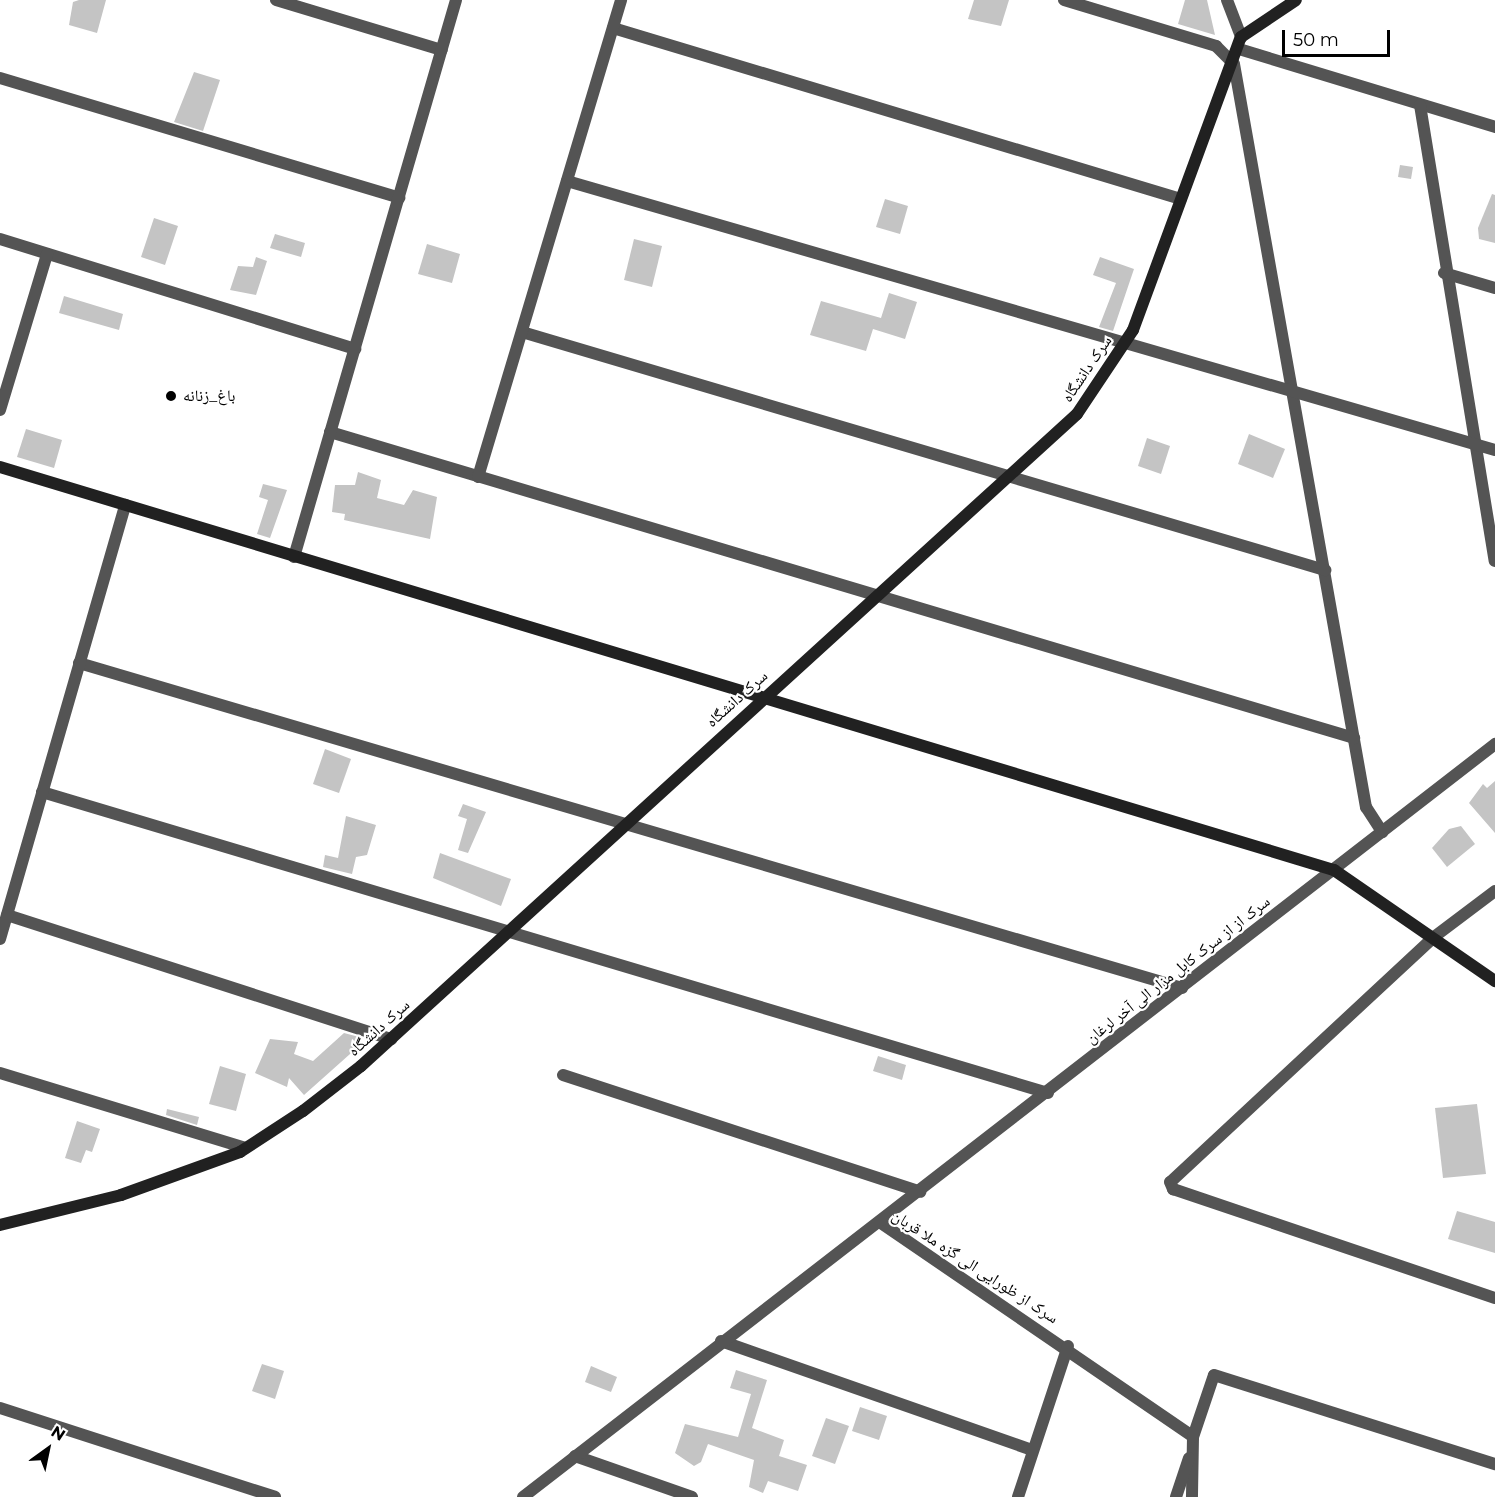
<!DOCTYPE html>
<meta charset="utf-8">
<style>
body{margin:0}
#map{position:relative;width:1495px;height:1497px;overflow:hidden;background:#fff;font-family:Montserrat,"Noto Naskh Arabic",sans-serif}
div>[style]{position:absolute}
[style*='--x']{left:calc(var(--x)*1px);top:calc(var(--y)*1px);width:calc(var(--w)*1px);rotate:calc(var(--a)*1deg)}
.building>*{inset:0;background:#c4c4c4}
.street>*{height:12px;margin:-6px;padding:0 6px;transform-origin:6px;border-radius:6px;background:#545454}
.secondary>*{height:12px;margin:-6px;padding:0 6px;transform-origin:6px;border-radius:6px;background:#212121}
.dots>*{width:16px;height:16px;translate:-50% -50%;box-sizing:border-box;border:3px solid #fff;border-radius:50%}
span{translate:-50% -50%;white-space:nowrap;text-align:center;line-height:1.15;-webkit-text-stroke:4.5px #fff;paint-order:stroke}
.street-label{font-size:16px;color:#000}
.poi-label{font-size:16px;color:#000}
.left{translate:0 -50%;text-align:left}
.north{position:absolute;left:18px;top:1419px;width:60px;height:60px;-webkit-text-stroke:4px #fff;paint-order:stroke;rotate:33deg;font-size:16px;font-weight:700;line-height:24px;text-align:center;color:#000}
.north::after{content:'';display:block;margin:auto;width:21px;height:27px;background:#000;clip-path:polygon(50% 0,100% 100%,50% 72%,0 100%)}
.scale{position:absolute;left:1282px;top:30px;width:108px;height:27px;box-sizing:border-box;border:3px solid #000;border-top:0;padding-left:8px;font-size:18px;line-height:21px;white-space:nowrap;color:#000;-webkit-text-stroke:4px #fff;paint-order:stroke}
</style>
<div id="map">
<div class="building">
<div style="clip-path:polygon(79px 0,106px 0,97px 33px,69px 25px,73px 2px)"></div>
<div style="clip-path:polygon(974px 0,1009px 0,1001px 26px,968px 19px)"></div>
<div style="clip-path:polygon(1185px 0,1207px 0,1215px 35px,1178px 24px)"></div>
<div style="clip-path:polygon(194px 72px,220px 80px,203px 131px,174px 122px)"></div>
<div style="clip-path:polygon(1400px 165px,1413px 167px,1411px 179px,1398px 177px)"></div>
<div style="clip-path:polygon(1492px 194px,1495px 195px,1495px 243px,1479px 239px,1478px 228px)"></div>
<div style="clip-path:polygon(885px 199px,908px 206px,900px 234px,876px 227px)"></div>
<div style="clip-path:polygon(154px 218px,178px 226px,165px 265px,141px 257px)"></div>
<div style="clip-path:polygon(275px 234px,305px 243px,301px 257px,270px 248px)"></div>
<div style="clip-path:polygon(634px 239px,662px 246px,652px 287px,624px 280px)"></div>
<div style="clip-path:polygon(427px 244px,460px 254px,452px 283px,418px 274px)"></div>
<div style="clip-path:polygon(256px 257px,267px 261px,256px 295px,230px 290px,238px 266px,253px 267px)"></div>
<div style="clip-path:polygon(1100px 257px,1134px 269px,1113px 331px,1099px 327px,1116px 283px,1093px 275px)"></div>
<div style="clip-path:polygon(889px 293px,917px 302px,905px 339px,873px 329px,866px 351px,810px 335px,821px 301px,881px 318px)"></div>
<div style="clip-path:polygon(64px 296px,123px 314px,119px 330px,59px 313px)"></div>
<div style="clip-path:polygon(26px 429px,62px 440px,54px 468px,17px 457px)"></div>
<div style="clip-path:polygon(1249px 434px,1285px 449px,1273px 478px,1238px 464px)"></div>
<div style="clip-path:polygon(1147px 438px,1170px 446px,1161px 474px,1138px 466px)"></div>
<div style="clip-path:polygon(358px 472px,381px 480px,377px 498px,404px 505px,413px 490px,437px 497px,430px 539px,344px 520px,345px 514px,332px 512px,335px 485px,355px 485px)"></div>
<div style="clip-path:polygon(263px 484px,287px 490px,270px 538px,257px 534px,268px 500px,259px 497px)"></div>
<div style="clip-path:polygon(325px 749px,351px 759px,339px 793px,313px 784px)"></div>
<div style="clip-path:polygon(1495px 781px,1495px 833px,1469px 803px,1483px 784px,1487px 788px)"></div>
<div style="clip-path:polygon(463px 804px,486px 812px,468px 853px,458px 850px,467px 819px,458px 816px)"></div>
<div style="clip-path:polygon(346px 816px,376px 825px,367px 855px,356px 857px,352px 874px,323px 867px,325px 855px,338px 858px)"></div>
<div style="clip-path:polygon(1461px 826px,1475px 844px,1447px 867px,1432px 848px,1449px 829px)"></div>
<div style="clip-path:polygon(440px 853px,511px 879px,501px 906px,433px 878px)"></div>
<div style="clip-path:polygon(344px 1033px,359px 1037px,359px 1046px,304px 1095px,289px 1078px,287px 1087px,255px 1073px,270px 1039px,298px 1042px,294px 1054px,313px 1061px)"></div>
<div style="clip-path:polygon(878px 1056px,906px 1065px,902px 1080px,873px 1071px)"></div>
<div style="clip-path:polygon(220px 1066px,246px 1074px,236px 1111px,209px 1104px)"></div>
<div style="clip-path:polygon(1477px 1104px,1486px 1174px,1443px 1178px,1435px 1108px)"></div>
<div style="clip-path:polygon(167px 1109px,199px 1117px,197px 1125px,166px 1115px)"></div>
<div style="clip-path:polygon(77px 1121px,100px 1129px,92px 1152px,86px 1150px,81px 1163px,65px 1158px)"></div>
<div style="clip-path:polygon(1457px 1211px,1495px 1222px,1495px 1253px,1448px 1239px)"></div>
<div style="clip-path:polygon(262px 1364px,284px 1371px,275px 1399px,252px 1391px)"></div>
<div style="clip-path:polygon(591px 1366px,617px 1377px,611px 1392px,585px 1382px)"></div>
<div style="clip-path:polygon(736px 1370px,767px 1380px,752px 1428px,784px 1440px,779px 1456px,807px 1465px,798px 1491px,768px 1481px,763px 1493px,749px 1487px,754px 1460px,708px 1444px,701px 1462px,694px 1466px,675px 1453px,685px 1424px,738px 1437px,751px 1394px,730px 1388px)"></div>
<div style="clip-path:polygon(860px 1407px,887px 1416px,879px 1440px,852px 1431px)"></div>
<div style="clip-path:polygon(826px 1418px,849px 1426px,835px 1464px,812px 1456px)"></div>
</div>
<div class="street">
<div style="--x:276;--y:0;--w:173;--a:16.8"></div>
<div style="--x:1064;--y:0;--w:159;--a:16.8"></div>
<div style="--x:1216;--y:46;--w:25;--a:45"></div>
<div style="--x:1234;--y:64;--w:755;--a:79.93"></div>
<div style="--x:1366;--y:807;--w:30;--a:57"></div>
<div style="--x:1227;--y:0;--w:40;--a:69"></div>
<div style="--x:613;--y:28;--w:593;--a:16.75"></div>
<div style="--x:1239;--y:49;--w:268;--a:16.9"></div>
<div style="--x:0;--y:78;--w:417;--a:16.7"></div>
<div style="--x:1420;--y:105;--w:462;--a:80.7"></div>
<div style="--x:567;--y:181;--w:966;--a:16.17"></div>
<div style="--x:0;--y:239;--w:372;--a:17.2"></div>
<div style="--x:1444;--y:273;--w:53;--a:16.4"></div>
<div style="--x:522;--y:332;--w:838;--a:16.51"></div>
<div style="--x:0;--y:410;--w:163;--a:-73.2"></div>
<div style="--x:330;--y:432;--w:1069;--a:16.64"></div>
<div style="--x:478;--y:477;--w:498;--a:-73.3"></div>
<div style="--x:294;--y:557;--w:580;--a:-73.78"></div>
<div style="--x:79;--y:663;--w:1150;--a:16.42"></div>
<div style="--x:42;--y:792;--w:1050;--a:16.66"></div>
<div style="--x:1495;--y:891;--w:76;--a:143"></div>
<div style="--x:1434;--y:937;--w:360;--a:137.1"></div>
<div style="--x:1170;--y:1182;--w:8;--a:67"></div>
<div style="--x:1173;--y:1189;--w:340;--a:18.7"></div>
<div style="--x:7;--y:915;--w:404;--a:17.9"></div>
<div style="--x:0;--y:939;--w:452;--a:-73.9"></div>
<div style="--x:0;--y:1073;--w:256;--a:17"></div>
<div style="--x:563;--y:1075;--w:376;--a:18.1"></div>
<div style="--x:881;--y:1223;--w:378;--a:34.4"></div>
<div style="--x:1193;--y:1437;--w:60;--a:91"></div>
<div style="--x:721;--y:1341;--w:330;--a:19.3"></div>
<div style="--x:0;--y:1408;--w:289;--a:17.9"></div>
<div style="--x:1193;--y:1437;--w:65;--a:-71.3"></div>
<div style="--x:1214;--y:1375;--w:295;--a:17.6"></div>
<div style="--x:575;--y:1456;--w:124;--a:19.3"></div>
<div style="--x:523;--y:1497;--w:1230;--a:-37.76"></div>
<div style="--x:1018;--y:1497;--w:159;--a:-71.7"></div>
<div style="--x:1176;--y:1497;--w:41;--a:-71.6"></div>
</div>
<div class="secondary">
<div style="--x:0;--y:467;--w:1394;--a:16.81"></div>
<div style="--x:1334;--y:870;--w:196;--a:34.6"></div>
<div style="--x:0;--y:1225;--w:125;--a:-13.9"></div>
<div style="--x:121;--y:1195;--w:127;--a:-19.9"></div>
<div style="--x:240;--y:1152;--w:75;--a:-33.1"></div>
<div style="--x:303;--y:1111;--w:73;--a:-37.8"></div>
<div style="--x:361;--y:1066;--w:968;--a:-42.32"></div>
<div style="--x:1077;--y:414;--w:101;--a:-56.3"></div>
<div style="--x:1133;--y:330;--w:312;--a:-69.8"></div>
<div style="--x:1241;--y:37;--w:66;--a:-33.9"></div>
</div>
<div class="dots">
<div style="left:171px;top:396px;background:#000"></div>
</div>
<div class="street-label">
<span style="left:1087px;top:369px;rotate:-56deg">سرک دانشگاه</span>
<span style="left:737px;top:699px;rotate:-42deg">سرک دانشگاه</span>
<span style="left:1178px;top:970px;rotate:-38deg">سرک از از سرک کابل مزار الی آخر لرغان</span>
<span style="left:379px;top:1028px;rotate:-42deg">سرک دانشگاه</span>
<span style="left:975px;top:1267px;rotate:33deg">سرک از ظورایی الی گزه ملا قربان</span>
</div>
<div class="poi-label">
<span class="left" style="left:183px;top:396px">باغ_زنانه</span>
</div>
<div class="north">N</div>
<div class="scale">50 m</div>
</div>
